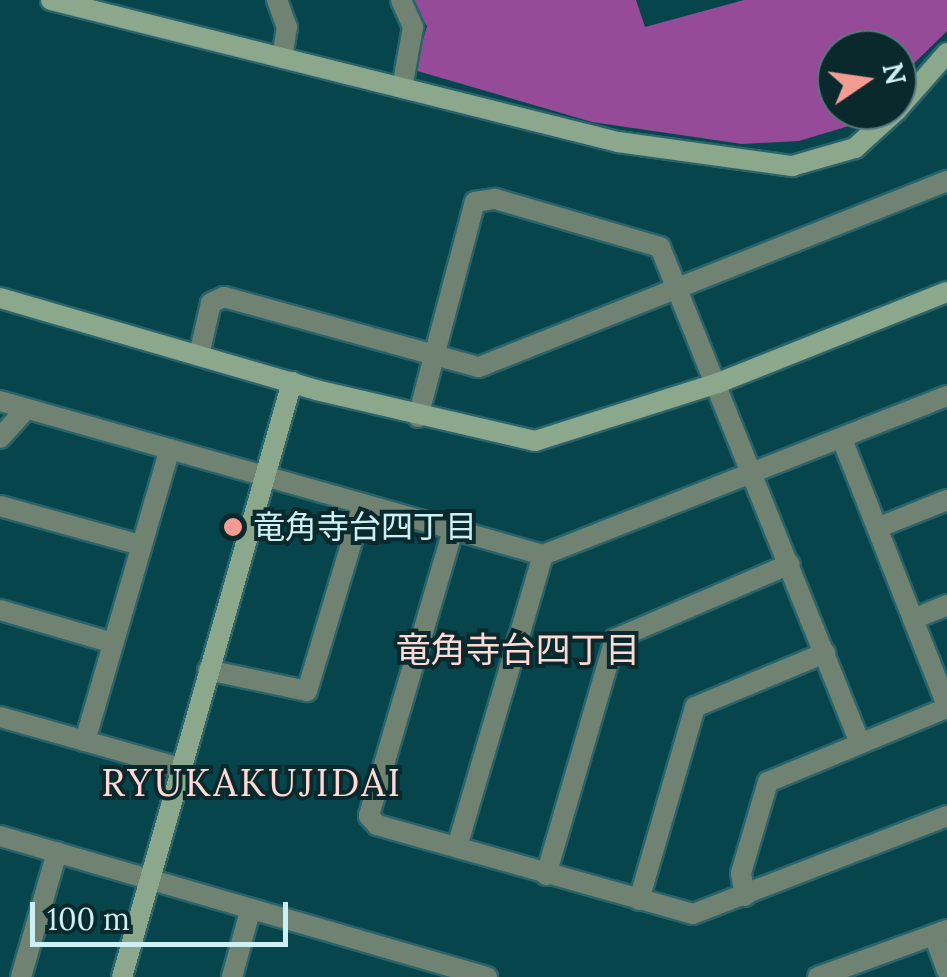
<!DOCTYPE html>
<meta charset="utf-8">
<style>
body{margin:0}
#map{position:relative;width:947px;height:977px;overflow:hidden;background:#06454c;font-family:Lora,"Noto Sans JP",serif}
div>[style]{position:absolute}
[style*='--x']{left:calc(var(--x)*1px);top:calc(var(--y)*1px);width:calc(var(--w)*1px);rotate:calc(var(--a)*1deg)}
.forest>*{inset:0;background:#954b97}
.roads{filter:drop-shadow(2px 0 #2a646a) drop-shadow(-2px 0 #2a646a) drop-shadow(0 2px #2a646a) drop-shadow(0 -2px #2a646a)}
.street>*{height:20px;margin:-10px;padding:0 10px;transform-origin:10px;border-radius:10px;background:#708271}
.secondary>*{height:20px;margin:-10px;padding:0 10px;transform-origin:10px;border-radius:10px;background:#8ba88d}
.dots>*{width:28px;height:28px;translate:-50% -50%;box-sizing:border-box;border:5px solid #09292c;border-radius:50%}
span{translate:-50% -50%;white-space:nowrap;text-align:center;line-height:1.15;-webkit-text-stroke:8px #09292c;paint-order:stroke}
.poi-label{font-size:32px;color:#cdf0f5}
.left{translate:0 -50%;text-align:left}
.neighbourhood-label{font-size:35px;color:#fddad5}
.quarter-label{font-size:38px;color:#fddad5;letter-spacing:2.5px}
.north{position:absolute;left:817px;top:30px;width:100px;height:100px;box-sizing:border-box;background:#09292c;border:2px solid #57797c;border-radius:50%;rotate:77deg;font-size:28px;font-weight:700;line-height:40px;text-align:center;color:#cdf0f5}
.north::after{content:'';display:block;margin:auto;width:35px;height:45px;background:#f59c92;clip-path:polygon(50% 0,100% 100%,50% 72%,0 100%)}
.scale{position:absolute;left:30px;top:902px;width:258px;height:45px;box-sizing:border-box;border:5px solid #cdf0f5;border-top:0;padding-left:12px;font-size:30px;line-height:35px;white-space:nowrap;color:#cdf0f5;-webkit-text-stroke:8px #09292c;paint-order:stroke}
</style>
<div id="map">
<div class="forest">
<div style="clip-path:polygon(410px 0,636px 0,645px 27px,744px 0,947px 0,947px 31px,897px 80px,897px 50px,837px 50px,837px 110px,867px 110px,852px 125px,799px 141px,742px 144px,592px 122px,414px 70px,427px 26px)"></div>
</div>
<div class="roads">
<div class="street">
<div style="--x:277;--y:0;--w:29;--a:70"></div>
<div style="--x:287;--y:27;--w:31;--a:99"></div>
<div style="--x:401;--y:0;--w:30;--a:66"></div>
<div style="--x:413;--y:27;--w:62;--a:100.2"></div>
<div style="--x:199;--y:355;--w:53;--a:-77"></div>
<div style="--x:211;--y:303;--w:14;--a:-25"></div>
<div style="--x:224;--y:297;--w:264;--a:15.4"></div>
<div style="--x:479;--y:367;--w:504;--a:-21.67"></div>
<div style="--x:0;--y:401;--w:564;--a:15.83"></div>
<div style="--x:543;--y:555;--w:434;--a:-21.5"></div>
<div style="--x:418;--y:417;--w:222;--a:-75.2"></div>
<div style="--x:475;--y:202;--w:20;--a:-9"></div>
<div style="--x:495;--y:199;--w:172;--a:16.2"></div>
<div style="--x:660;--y:247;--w:535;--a:68.04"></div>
<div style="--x:0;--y:438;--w:39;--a:-48"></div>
<div style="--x:842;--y:439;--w:287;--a:68.5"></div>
<div style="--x:0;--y:506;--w:146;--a:15.5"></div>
<div style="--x:877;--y:528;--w:75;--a:-21.8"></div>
<div style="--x:453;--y:530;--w:298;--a:106.4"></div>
<div style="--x:369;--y:816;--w:12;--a:48"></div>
<div style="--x:377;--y:825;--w:328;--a:15.7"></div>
<div style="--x:693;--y:914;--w:272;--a:-21.1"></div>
<div style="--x:0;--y:610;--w:118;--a:16.3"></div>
<div style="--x:913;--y:619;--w:37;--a:-22"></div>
<div style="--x:208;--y:670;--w:101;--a:12"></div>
<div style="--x:307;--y:691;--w:195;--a:-73.3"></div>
<div style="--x:0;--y:717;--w:187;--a:15.8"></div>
<div style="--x:85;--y:741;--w:304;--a:-73.8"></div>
<div style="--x:0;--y:836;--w:507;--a:16.15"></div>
<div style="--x:457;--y:847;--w:304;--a:-73.6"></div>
<div style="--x:546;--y:875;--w:246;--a:-73.7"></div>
<div style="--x:615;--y:639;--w:190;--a:-23.2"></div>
<div style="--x:745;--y:896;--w:23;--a:-100"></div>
<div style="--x:741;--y:873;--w:95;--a:-73.5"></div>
<div style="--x:768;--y:782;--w:194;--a:-22.5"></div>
<div style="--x:639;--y:900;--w:201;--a:-73.8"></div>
<div style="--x:695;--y:707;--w:141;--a:-22.6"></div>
<div style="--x:934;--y:935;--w:38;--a:70"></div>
<div style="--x:21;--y:977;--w:130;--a:-73.9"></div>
<div style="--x:232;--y:977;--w:68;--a:-74.7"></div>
<div style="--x:818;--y:977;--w:137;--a:-20"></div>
</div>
<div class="secondary">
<div style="--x:51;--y:0;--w:585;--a:14.06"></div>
<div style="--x:618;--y:142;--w:176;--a:7.9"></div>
<div style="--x:792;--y:166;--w:66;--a:-15.9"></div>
<div style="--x:855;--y:148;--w:57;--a:-42.1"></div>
<div style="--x:897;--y:110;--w:76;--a:-48.7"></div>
<div style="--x:0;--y:298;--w:329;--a:16.2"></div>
<div style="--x:316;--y:390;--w:225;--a:13.1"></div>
<div style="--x:535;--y:441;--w:192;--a:-17.6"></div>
<div style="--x:718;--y:383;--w:246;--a:-21.7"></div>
<div style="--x:122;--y:977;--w:619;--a:-74.05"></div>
</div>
</div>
<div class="dots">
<div style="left:233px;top:527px;background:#f59c92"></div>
</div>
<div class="poi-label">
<span class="left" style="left:253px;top:527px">竜角寺台四丁目</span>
</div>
<div class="neighbourhood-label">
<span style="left:518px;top:650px">竜角寺台四丁目</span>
</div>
<div class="quarter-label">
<span style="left:252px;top:783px">RYUKAKUJIDAI</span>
</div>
<div class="north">N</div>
<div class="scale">100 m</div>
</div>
